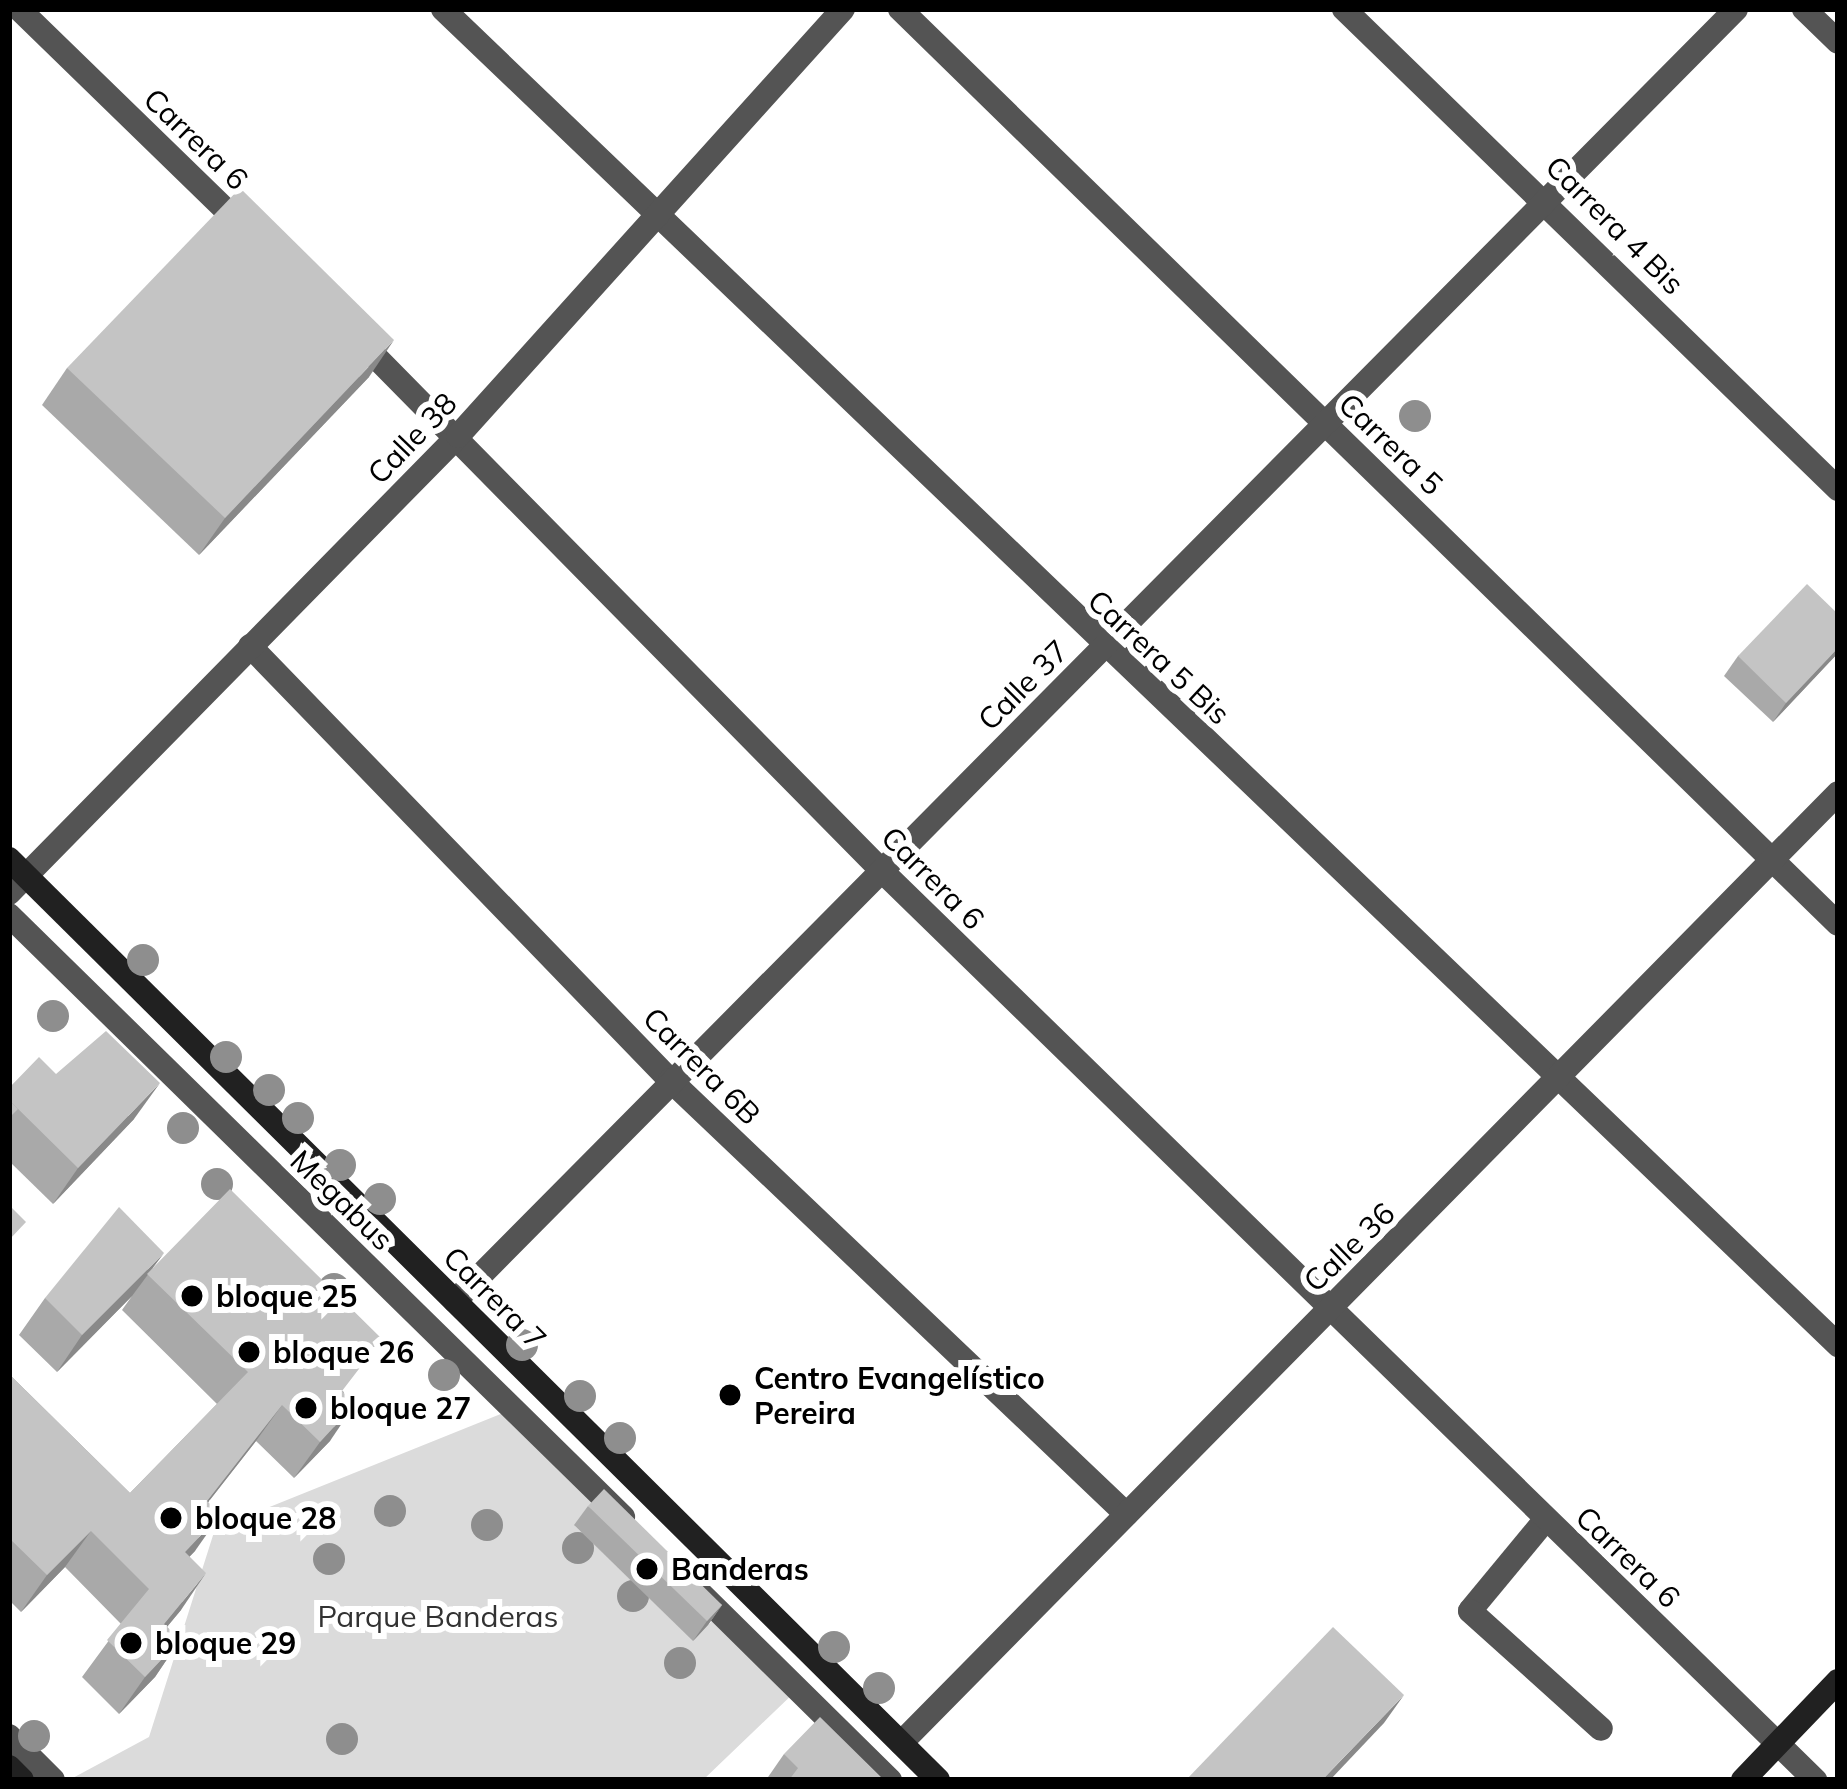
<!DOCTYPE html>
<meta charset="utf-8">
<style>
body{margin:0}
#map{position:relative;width:1847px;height:1789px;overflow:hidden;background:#fff;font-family:Mulish,sans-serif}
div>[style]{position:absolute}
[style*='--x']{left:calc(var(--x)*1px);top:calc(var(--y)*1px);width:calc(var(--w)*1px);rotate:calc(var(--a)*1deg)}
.green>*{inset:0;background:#dbdbdb}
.service>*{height:24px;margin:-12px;padding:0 12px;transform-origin:12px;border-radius:12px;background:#545454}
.minor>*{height:24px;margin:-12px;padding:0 12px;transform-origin:12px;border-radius:12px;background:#545454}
.tertiary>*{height:24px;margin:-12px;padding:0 12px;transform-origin:12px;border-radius:12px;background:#545454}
.secondary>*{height:24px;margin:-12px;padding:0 12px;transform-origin:12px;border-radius:12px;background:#212121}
.trees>*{width:32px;height:32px;margin:-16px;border-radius:50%;background:#8e8e8e}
.wall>*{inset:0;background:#a9a9a9}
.shaded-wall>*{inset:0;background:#898989}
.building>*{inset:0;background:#c4c4c4}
.dots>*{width:33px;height:33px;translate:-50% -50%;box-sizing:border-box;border:6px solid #fff;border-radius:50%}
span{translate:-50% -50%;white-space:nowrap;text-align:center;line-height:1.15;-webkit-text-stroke:12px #fff;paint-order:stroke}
.street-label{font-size:30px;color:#000}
.poi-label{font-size:30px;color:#000;font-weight:700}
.left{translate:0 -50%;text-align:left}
.park-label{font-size:30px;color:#323232}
.frame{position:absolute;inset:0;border:12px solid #000;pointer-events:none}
</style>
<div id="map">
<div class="green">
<div style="clip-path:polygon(513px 1409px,602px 1497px,575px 1526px,693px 1640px,720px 1613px,798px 1689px,703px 1780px,69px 1780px,149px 1737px,215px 1529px)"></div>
</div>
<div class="service">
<div style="--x:9;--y:915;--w:860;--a:44.43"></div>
<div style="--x:1546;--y:1519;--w:119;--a:129.6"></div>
<div style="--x:1470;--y:1611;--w:176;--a:42"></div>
<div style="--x:695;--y:1588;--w:274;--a:44.6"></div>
<div style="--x:9;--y:1736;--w:62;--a:45"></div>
</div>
<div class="minor">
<div style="--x:19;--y:9;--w:313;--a:44.2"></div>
<div style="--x:443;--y:9;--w:1932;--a:43.76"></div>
<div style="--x:900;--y:9;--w:1310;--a:44.29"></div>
<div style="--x:1344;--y:9;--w:689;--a:44.18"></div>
<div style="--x:358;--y:339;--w:747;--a:45.43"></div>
<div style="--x:882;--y:871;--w:1303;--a:44.25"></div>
<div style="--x:250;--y:646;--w:604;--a:45.94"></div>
<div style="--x:670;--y:1080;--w:630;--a:43.58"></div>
<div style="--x:9;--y:893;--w:641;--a:-45.51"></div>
<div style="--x:458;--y:436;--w:575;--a:-47.96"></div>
<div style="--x:455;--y:1301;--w:1819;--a:-45.24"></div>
<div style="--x:901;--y:1743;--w:1334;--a:-45.39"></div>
</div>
<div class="tertiary">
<div style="--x:1804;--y:9;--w:47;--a:44.1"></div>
</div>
<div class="secondary">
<div style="--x:9;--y:859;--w:1308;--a:44.75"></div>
<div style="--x:9;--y:1767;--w:18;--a:45"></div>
<div style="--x:1743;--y:1780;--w:137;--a:-46.2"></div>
</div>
<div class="trees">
<div style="left:1415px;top:416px"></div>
<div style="left:143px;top:960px"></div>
<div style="left:53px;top:1016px"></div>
<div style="left:226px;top:1057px"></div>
<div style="left:269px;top:1090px"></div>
<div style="left:298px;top:1118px"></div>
<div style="left:183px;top:1128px"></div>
<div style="left:340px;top:1165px"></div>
<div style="left:217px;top:1184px"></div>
<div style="left:380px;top:1199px"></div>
<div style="left:334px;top:1289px"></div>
<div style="left:522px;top:1345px"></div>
<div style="left:444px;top:1375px"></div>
<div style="left:580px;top:1396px"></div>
<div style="left:620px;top:1438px"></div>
<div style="left:390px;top:1511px"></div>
<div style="left:487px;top:1525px"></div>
<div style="left:578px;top:1548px"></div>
<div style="left:329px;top:1559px"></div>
<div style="left:633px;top:1596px"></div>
<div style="left:834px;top:1647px"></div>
<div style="left:680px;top:1663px"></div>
<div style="left:879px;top:1688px"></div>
<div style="left:34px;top:1736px"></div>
<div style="left:342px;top:1739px"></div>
</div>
<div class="wall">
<div style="clip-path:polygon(67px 368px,369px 377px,199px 555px,42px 405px)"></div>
<div style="clip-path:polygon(1838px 614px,1838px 653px,1773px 722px,1724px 676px,1738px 656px)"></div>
<div style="clip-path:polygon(56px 1074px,134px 1119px,53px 1204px,9px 1161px,9px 1088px)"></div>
<div style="clip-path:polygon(153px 1268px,344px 1392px,330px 1441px,294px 1478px,256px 1441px,208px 1502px,195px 1551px,189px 1557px,181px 1610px,167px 1627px,180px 1640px,155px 1677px,119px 1714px,82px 1677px,121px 1624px,65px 1567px,21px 1612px,9px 1600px,9px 1374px,130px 1493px,217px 1404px,122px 1310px,132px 1296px,57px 1372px,19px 1335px,45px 1298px)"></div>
<div style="clip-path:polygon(588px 1506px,722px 1605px,708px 1625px,693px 1641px,574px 1525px)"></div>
<div style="clip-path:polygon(784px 1754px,884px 1780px,766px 1780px)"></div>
</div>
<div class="shaded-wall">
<div style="clip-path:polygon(394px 340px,369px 377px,199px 555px,225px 518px)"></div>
<div style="clip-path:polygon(1838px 648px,1838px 653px,1773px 722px,1786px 703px)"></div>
<div style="clip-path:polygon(160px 1083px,134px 1119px,53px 1204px,78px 1168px)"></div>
<div style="clip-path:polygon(164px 1253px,132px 1296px,57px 1372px,82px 1335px)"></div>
<div style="clip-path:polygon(355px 1404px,330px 1441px,294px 1478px,320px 1442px)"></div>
<div style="clip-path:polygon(282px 1405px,256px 1441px,181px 1537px,207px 1501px)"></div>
<div style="clip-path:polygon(221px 1514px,195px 1551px,159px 1588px,185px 1552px)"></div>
<div style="clip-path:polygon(91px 1531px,65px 1567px,21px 1612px,47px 1575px)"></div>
<div style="clip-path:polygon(206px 1573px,181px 1610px,139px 1660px,164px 1624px)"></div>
<div style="clip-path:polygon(722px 1605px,708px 1625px,693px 1641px,707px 1621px)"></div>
<div style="clip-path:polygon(180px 1640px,155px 1677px,119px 1714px,145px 1677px)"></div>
<div style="clip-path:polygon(1404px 1695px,1384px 1723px,1330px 1780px,1322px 1780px)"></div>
</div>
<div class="building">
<div style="clip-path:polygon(240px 188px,394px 340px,225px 518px,67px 368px)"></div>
<div style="clip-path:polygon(1807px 584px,1838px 614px,1838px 648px,1786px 703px,1738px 656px)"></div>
<div style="clip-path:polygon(106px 1031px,160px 1083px,78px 1168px,9px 1100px,9px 1088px,39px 1057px,56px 1074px)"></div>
<div style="clip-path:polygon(9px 1100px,18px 1109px,9px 1118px)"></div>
<div style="clip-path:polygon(230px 1189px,382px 1339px,342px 1391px,355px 1404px,320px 1442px,282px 1405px,207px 1501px,221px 1514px,185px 1552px,206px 1573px,164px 1624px,180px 1640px,145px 1677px,107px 1640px,149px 1589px,91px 1531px,47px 1575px,9px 1538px,9px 1374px,130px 1493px,248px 1372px,147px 1274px)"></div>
<div style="clip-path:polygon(9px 1205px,26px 1222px,9px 1240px)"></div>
<div style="clip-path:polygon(119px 1207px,164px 1253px,82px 1335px,45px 1298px)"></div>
<div style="clip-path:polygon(604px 1489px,722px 1605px,707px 1621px,588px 1506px)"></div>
<div style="clip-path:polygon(1333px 1627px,1404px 1695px,1322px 1780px,1186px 1780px)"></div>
<div style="clip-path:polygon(820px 1717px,884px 1780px,789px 1780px,798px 1768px,784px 1754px)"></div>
</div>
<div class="dots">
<div style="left:192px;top:1296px;background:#000"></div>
<div style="left:249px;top:1352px;background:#000"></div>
<div style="left:730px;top:1395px;background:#000"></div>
<div style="left:306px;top:1408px;background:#000"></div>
<div style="left:171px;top:1518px;background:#000"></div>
<div style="left:647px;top:1569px;background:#000"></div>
<div style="left:131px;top:1643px;background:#000"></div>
</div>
<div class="street-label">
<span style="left:196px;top:139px;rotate:44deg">Carrera 6</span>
<span style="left:1615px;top:225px;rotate:45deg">Carrera 4 Bis</span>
<span style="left:412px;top:438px;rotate:-46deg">Calle 38</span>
<span style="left:1391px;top:444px;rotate:44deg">Carrera 5</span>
<span style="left:1159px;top:657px;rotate:43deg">Carrera 5 Bis</span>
<span style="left:1023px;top:685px;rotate:-45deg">Calle 37</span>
<span style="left:933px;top:878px;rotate:45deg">Carrera 6</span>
<span style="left:702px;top:1066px;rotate:45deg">Carrera 6B</span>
<span style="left:342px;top:1200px;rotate:44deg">Megabus</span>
<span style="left:1349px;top:1247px;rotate:-44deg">Calle 36</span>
<span style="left:495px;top:1298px;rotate:45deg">Carrera 7</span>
<span style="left:1628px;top:1557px;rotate:44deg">Carrera 6</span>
</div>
<div class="poi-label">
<span class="left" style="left:216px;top:1296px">bloque 25</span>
<span class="left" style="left:273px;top:1352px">bloque 26</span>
<span class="left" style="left:754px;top:1395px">Centro Evangelístico<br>Pereira</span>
<span class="left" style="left:330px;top:1408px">bloque 27</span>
<span class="left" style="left:195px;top:1518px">bloque 28</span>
<span class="left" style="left:671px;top:1569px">Banderas</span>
<span class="left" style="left:155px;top:1643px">bloque 29</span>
</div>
<div class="park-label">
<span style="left:438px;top:1616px">Parque Banderas</span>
</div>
<div class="frame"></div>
</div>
